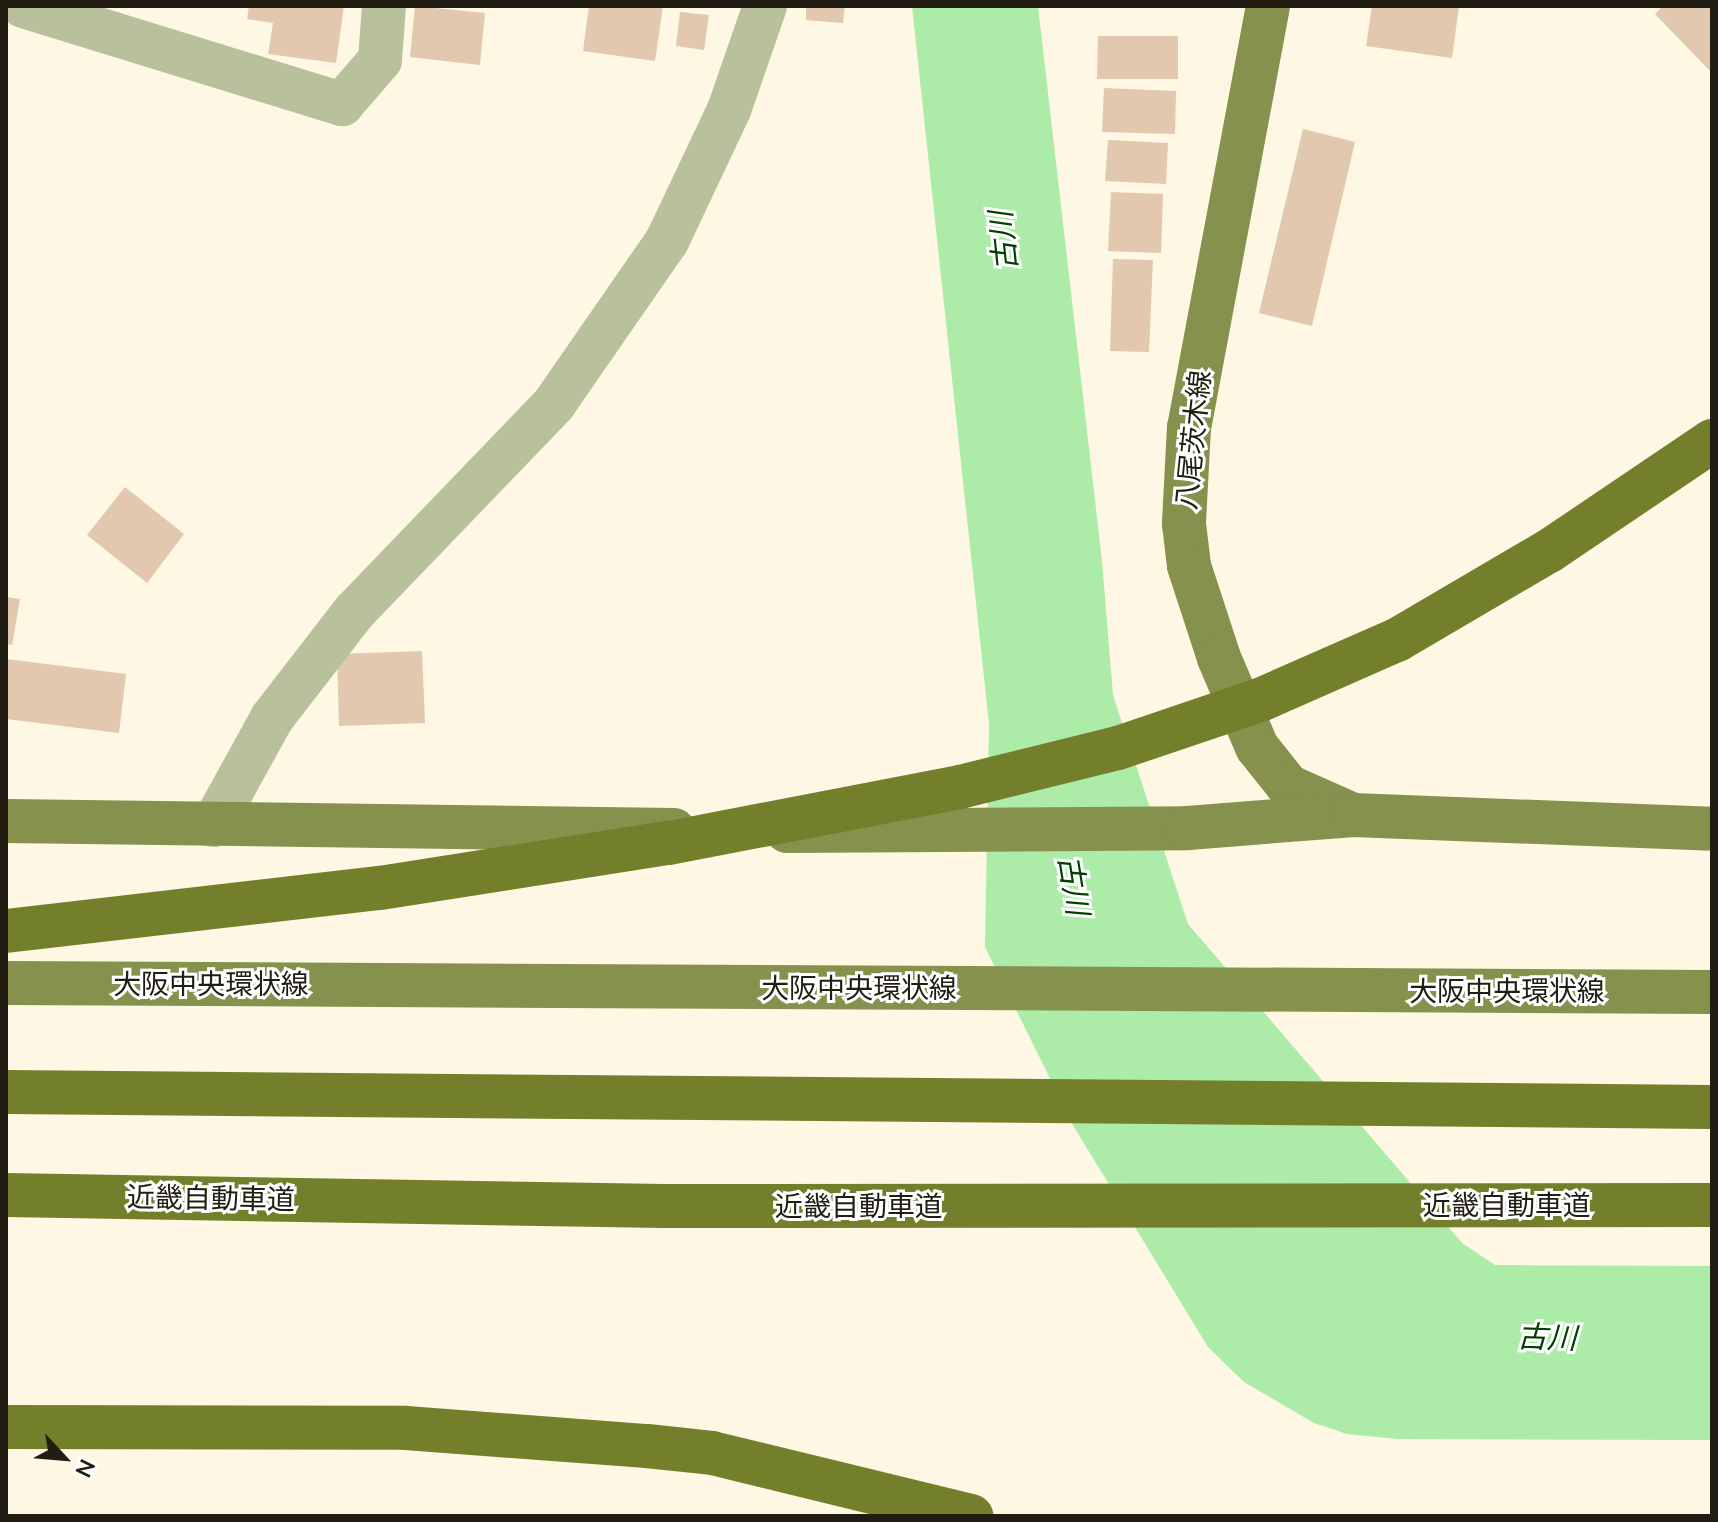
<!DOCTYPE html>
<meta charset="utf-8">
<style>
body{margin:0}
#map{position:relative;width:1718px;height:1522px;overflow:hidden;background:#fdf7e3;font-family:Mulish,"Noto Sans JP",sans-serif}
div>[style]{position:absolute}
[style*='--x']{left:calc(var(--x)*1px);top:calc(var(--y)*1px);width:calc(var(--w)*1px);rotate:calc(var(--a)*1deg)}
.water>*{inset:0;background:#adeba9}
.building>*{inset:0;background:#e1c8af}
.minor>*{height:44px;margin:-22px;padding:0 22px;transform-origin:22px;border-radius:22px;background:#b9c09c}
.major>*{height:44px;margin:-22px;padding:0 22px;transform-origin:22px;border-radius:22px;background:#85914d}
.highway>*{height:44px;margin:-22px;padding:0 22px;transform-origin:22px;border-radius:22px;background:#737f2b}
span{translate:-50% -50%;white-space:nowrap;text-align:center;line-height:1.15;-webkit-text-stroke:6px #fff;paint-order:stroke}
.street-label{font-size:28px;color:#211d12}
.water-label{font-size:30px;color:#004000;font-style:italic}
.frame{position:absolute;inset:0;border:8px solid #211d12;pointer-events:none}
.north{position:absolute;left:24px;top:1418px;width:80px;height:80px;-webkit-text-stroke:6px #fff;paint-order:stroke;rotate:116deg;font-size:22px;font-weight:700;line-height:32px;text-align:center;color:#211d12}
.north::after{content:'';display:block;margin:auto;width:28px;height:36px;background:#211d12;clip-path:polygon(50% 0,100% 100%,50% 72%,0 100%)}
</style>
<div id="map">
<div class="water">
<div style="clip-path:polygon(912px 6px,1038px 6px,1102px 561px,1113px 695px,1188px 924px,1462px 1243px,1495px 1265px,1712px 1266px,1712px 1440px,1398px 1439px,1347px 1434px,1314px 1423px,1244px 1382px,1208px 1347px,1074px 1127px,985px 947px,989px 724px)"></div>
</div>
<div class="building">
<div style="clip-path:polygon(249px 6px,344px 6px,336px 63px,268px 54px,273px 23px,247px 19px)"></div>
<div style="clip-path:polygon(415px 6px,485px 13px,480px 65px,410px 57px)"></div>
<div style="clip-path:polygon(589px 6px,663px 6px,655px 61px,583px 51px)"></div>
<div style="clip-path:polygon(806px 6px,845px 6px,843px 23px,806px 20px)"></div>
<div style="clip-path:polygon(1372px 6px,1459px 6px,1452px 58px,1366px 46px)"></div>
<div style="clip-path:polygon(1663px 6px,1712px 6px,1712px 73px,1655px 14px)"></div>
<div style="clip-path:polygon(680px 12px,709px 15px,704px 50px,676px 46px)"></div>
<div style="clip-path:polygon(1098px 36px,1178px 36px,1178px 79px,1097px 79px)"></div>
<div style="clip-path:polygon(1104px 88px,1176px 91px,1175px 134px,1102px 132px)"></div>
<div style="clip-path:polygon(1303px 129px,1355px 142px,1312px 326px,1259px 313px)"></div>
<div style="clip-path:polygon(1108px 140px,1168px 143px,1166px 184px,1105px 181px)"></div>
<div style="clip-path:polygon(1111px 192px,1163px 194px,1161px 253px,1108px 251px)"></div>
<div style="clip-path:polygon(1113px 259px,1153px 260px,1149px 352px,1110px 351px)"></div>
<div style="clip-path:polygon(125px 487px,184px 534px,147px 583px,87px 535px)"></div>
<div style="clip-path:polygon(6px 597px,20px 599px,12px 645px,6px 644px)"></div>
<div style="clip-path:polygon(422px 651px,425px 723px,339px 726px,337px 654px)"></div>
<div style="clip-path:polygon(6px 659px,126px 674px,119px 733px,6px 719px)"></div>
</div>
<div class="minor">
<div style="--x:23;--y:6;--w:334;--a:17.1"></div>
<div style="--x:342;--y:104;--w:58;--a:-49.2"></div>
<div style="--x:380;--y:60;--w:54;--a:-85.8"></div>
<div style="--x:213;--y:825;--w:122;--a:-61.1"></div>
<div style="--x:272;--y:718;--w:134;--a:-52.3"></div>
<div style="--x:354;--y:612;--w:289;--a:-46.1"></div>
<div style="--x:554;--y:404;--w:198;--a:-55.3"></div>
<div style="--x:667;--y:241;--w:145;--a:-64.7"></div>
<div style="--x:729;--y:110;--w:110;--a:-70.9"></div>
</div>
<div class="major">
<div style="--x:1268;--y:6;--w:428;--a:100.6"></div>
<div style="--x:1189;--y:427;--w:97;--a:93"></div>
<div style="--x:1184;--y:524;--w:42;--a:83.2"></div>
<div style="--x:1189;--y:566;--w:97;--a:71.9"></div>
<div style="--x:1219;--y:658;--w:97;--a:66.9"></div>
<div style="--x:1257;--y:747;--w:50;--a:51.5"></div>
<div style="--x:1288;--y:786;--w:69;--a:24"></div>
<div style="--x:6;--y:821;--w:668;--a:0.77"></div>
<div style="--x:787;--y:831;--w:401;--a:-0.4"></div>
<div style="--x:1188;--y:828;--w:166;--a:-4.5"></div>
<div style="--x:1353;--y:815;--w:359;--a:2.2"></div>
<div style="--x:6;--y:983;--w:1706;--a:0.3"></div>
</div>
<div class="highway">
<div style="--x:6;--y:931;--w:376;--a:-6.6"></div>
<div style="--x:380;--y:888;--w:292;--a:-8.9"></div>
<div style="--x:669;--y:843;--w:296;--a:-10.9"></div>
<div style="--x:960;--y:787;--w:163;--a:-13.9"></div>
<div style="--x:1118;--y:748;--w:150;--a:-18.7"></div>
<div style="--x:1260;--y:700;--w:150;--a:-23.7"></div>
<div style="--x:1397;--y:640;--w:176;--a:-30.4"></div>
<div style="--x:1549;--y:551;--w:197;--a:-34"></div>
<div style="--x:6;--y:1092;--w:1706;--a:0.5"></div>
<div style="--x:6;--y:1195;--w:658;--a:0.96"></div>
<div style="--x:664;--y:1206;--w:1048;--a:-0.05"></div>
<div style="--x:6;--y:1427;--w:400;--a:0.1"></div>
<div style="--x:406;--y:1428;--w:242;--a:4.3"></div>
<div style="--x:647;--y:1446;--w:65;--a:6.1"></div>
<div style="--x:712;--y:1453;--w:267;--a:13.7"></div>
</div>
<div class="street-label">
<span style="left:1193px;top:440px;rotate:-84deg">八尾茨木線</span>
<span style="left:211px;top:984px">大阪中央環状線</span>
<span style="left:859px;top:988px">大阪中央環状線</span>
<span style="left:1507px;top:991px">大阪中央環状線</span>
<span style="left:211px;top:1198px;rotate:1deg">近畿自動車道</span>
<span style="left:1507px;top:1205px">近畿自動車道</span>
<span style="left:859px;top:1206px">近畿自動車道</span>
</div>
<div class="water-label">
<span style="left:1003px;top:241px;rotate:-96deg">古川</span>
<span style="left:1074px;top:885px;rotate:81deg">古川</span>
<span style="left:1547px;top:1337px;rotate:2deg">古川</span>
</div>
<div class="frame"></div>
<div class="north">N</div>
</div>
